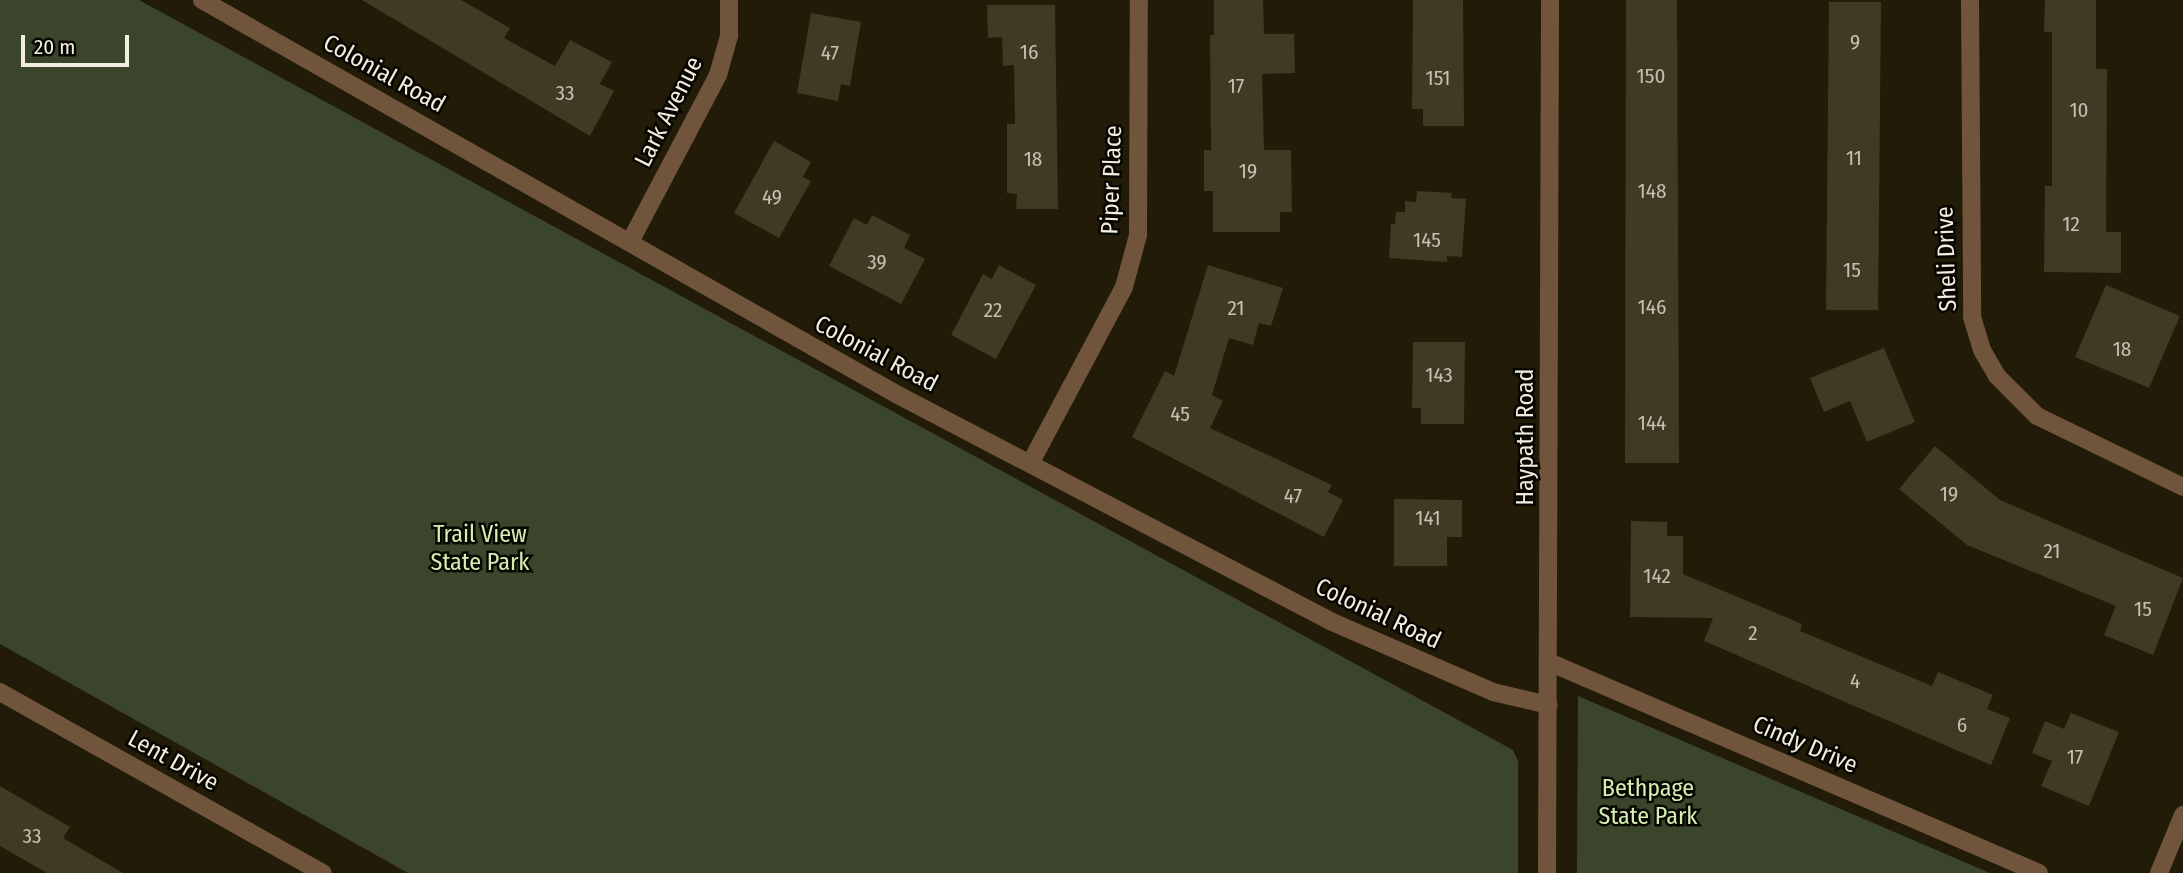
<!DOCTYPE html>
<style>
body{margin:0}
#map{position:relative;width:2183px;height:873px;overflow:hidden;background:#211b07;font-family:"Fira Sans Condensed",sans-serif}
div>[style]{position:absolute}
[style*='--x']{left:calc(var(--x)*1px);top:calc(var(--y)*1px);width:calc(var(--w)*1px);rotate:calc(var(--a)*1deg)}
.green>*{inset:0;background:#3a452c}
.building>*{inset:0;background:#403924}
.minor>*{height:18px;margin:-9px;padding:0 9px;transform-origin:9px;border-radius:9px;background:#70543c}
span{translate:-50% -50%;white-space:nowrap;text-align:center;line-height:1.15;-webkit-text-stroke:5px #080601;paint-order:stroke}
.number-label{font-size:21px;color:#c5c0b1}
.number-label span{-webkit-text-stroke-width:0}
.street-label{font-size:24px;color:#f1ede0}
.park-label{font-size:24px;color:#d3eeb0}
.scale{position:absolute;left:21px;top:35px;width:108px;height:32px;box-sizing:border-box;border:4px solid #f1ede0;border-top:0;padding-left:9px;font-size:21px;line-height:24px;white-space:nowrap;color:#f1ede0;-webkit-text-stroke:5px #080601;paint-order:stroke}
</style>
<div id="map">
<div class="green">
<div style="clip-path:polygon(0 0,139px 0,1513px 750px,1518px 761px,1518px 873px,408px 873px,0 644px)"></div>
<div style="clip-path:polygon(1578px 696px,1990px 873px,1577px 873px)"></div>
</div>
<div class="building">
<div style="clip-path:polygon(362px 0,461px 0,510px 28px,504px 38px,555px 66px,570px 40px,612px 62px,600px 84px,614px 91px,590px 136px)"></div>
<div style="clip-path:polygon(1214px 0,1263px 0,1264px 34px,1294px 34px,1295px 73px,1262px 74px,1264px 150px,1291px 150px,1292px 212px,1280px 212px,1280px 232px,1213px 232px,1213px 191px,1204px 191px,1204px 150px,1211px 150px,1210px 35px,1214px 35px)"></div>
<div style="clip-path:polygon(1413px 0,1463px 0,1464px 126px,1423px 126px,1423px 109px,1412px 109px)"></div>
<div style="clip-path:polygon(1626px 0,1677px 0,1679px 463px,1625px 463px)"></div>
<div style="clip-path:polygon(2045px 0,2096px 0,2096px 69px,2107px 69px,2106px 232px,2121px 232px,2121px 273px,2044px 272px,2045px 186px,2052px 186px,2052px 32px,2044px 32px)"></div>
<div style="clip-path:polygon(1829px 2px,1881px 2px,1878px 310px,1826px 310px)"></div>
<div style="clip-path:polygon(987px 5px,1055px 5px,1058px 209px,1016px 209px,1017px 194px,1007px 193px,1007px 124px,1015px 124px,1014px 65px,1003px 66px,1002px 37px,988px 38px)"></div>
<div style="clip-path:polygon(811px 13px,861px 22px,850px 86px,841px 84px,838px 101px,797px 93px)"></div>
<div style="clip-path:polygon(774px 141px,811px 162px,803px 177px,811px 181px,779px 238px,734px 213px)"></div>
<div style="clip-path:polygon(1417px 191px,1452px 193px,1451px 198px,1466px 199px,1462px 257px,1447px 256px,1447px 262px,1389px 258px,1391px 224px,1395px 224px,1396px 212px,1405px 212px,1405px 201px,1416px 202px)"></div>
<div style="clip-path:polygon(872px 215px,910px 235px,904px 248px,925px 259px,901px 304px,829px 266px,854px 218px,867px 225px)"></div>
<div style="clip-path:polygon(999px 265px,1036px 285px,996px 359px,951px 335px,983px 274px,992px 279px)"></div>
<div style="clip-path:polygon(1208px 265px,1283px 288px,1271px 326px,1259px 323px,1253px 345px,1229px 338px,1212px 395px,1223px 401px,1210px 428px,1332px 485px,1328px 492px,1343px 500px,1324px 537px,1132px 437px,1165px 371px,1174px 376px)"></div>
<div style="clip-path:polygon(2106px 285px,2180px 316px,2149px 388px,2075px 357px)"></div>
<div style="clip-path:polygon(1413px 342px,1465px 342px,1464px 424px,1421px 424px,1421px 408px,1412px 408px)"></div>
<div style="clip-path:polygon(1884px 348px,1915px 422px,1867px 442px,1850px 401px,1824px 412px,1810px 378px)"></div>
<div style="clip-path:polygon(1935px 446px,2000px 500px,2183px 578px,2153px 655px,2104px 635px,2116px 606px,1967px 545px,1899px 489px)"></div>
<div style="clip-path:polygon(1394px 499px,1462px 500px,1462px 537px,1447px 537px,1447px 566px,1394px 566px)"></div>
<div style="clip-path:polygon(1631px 521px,1667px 522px,1667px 536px,1683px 536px,1683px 574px,1802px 624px,1800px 631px,1932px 686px,1938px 672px,1993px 695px,1987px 709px,2010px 718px,1991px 765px,1704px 641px,1713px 618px,1630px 617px)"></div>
<div style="clip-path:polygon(2071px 713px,2119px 732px,2089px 806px,2041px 786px,2052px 761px,2032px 753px,2045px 721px,2064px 729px)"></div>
<div style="clip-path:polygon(0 786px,70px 827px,63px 838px,123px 873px,47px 873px,0 846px)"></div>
</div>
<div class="minor">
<div style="--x:202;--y:0;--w:800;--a:29.58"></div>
<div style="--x:898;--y:395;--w:488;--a:27.6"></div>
<div style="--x:1330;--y:621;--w:178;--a:23.5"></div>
<div style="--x:1493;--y:692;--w:57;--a:13.3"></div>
<div style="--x:1970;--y:0;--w:317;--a:89.6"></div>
<div style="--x:1972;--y:317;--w:34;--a:73"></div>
<div style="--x:1982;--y:350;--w:30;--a:60"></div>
<div style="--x:1997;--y:376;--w:57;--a:45"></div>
<div style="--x:2037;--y:416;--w:162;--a:25.9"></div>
<div style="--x:631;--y:240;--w:187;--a:-62.2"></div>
<div style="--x:718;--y:75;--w:41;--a:-74.2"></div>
<div style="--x:729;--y:36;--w:36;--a:-90"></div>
<div style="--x:1031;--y:462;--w:198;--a:-62"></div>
<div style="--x:1124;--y:287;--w:54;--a:-74.9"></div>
<div style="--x:1138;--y:235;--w:235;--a:-89.8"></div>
<div style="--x:1551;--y:663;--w:531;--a:23.28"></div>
<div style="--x:0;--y:692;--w:370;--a:29.3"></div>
<div style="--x:1547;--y:873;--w:873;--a:-89.8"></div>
<div style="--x:2159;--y:873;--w:63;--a:-67.5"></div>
</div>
<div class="number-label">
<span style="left:1855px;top:42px">9</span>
<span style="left:1029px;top:52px">16</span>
<span style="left:830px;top:53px">47</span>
<span style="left:1651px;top:76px">150</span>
<span style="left:1438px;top:78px">151</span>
<span style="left:1236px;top:86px">17</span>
<span style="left:565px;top:93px">33</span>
<span style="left:2079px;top:110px">10</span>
<span style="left:1854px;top:158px">11</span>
<span style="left:1033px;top:159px">18</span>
<span style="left:1248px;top:171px">19</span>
<span style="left:1652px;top:191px">148</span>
<span style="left:772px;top:197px">49</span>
<span style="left:2071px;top:224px">12</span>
<span style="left:1427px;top:240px">145</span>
<span style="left:877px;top:262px">39</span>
<span style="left:1852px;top:270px">15</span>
<span style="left:1652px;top:307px">146</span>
<span style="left:1236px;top:308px">21</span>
<span style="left:993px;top:310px">22</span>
<span style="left:2122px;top:349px">18</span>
<span style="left:1439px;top:375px">143</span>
<span style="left:1180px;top:414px">45</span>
<span style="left:1652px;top:423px">144</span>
<span style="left:1949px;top:494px">19</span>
<span style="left:1293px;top:496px">47</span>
<span style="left:1428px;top:518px">141</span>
<span style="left:2052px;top:551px">21</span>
<span style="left:1657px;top:576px">142</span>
<span style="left:2143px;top:609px">15</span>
<span style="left:1753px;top:633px">2</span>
<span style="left:1855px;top:681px">4</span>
<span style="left:1962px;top:725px">6</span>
<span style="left:2075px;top:757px">17</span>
<span style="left:32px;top:836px">33</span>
</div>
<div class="street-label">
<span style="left:384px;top:74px;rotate:29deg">Colonial Road</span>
<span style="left:669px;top:112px;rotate:-63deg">Lark Avenue</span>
<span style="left:1112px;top:180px;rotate:-88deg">Piper Place</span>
<span style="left:1947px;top:259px;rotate:-92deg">Sheli Drive</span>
<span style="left:876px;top:354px;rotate:28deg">Colonial Road</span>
<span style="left:1526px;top:437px;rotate:-90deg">Haypath Road</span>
<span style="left:1378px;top:614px;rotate:25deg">Colonial Road</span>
<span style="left:1805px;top:745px;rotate:23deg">Cindy Drive</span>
<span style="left:173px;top:761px;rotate:29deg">Lent Drive</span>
</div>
<div class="park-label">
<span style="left:480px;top:549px">Trail View<br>State Park</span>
<span style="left:1648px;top:803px">Bethpage<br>State Park</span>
</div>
<div class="scale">20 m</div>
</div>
